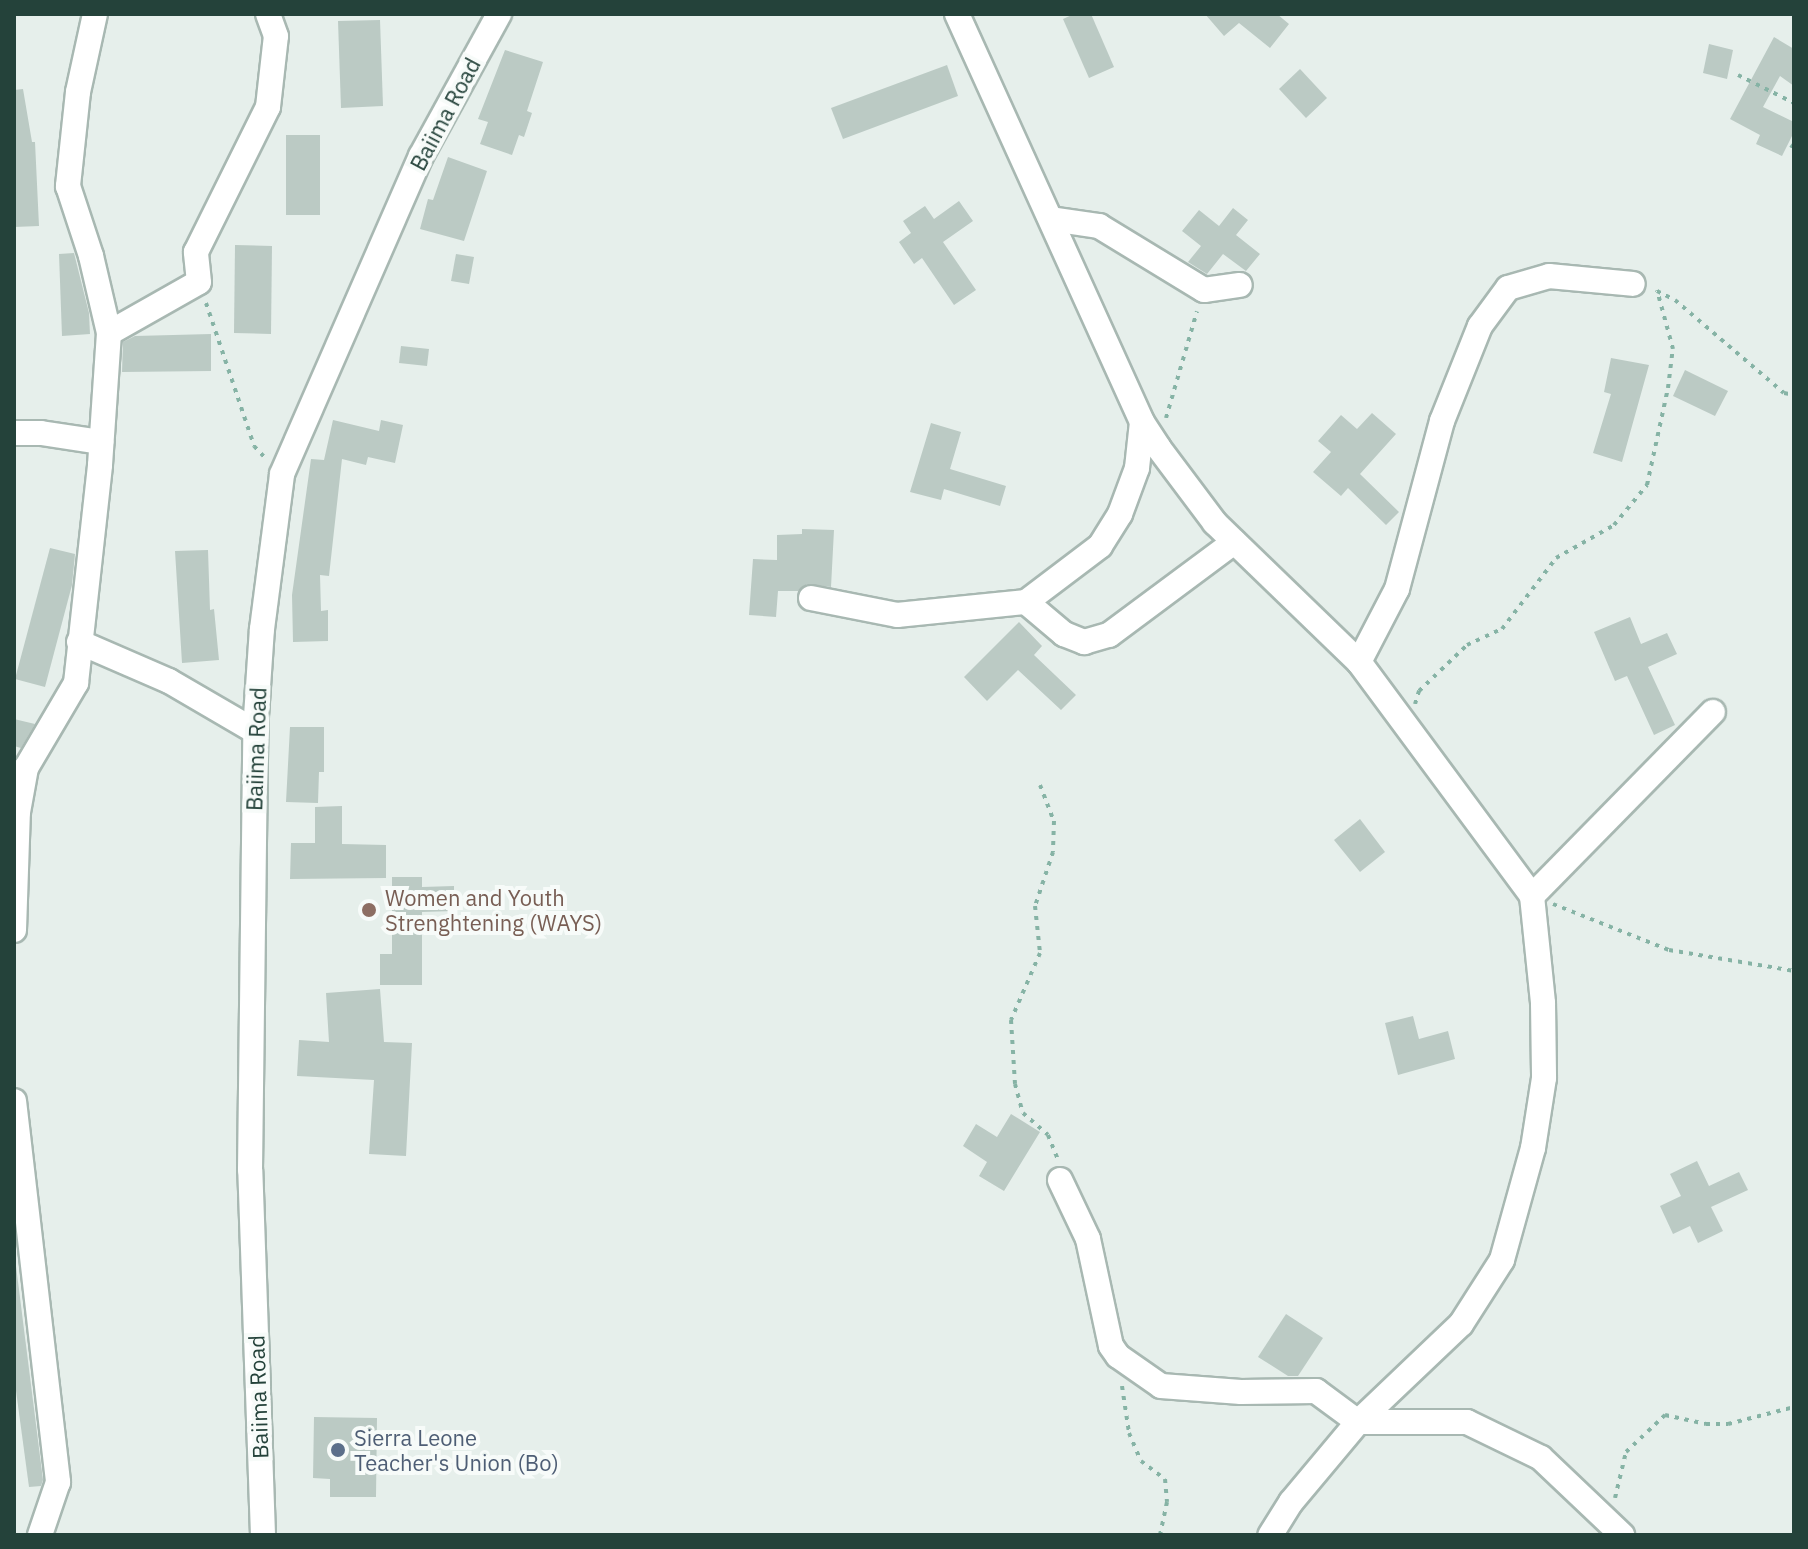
<!DOCTYPE html>
<style>
body{margin:0}
#map{position:relative;width:1808px;height:1549px;overflow:hidden;background:#e6efeb;font-family:"IBM Plex Sans",sans-serif}
div>[style]{position:absolute}
[style*='--x']{left:calc(var(--x)*1px);top:calc(var(--y)*1px);width:calc(var(--w)*1px);rotate:calc(var(--a)*1deg)}
.building>*{inset:0;background:#bbcac4}
.path>*{height:4px;margin-top:-2px;transform-origin:0;background:repeating-linear-gradient(90deg,#86b3a5 0 4px,transparent 0 10px)}
.roads{filter:drop-shadow(2px 0 #a8b8b2) drop-shadow(-2px 0 #a8b8b2) drop-shadow(0 2px #a8b8b2) drop-shadow(0 -2px #a8b8b2)}
.minor>*{height:24px;margin:-12px;padding:0 12px;transform-origin:12px;border-radius:12px;background:#fff}
.dots>*{width:22px;height:22px;translate:-50% -50%;box-sizing:border-box;border:4px solid #f7fbf9;border-radius:50%}
span{translate:-50% -50%;white-space:nowrap;text-align:center;line-height:1.15;-webkit-text-stroke:8px #f7fbf9;paint-order:stroke}
.street-label{font-size:22px;color:#24423a}
.education-label{font-size:22px;color:#785e54}
.left{translate:0 -50%;text-align:left}
.service-label{font-size:22px;color:#4e5e75}
.frame{position:absolute;inset:0;border:16px solid #24423a;pointer-events:none}
</style>
<div id="map">
<div class="building">
<div style="clip-path:polygon(1074px 14px,1091px 14px,1114px 67px,1089px 78px,1063px 19px)"></div>
<div style="clip-path:polygon(1205px 14px,1277px 14px,1289px 24px,1270px 48px,1239px 23px,1224px 36px)"></div>
<div style="clip-path:polygon(380px 20px,383px 106px,341px 108px,338px 21px)"></div>
<div style="clip-path:polygon(1774px 37px,1794px 49px,1794px 86px,1780px 76px,1763px 107px,1794px 122px,1794px 132px,1782px 156px,1756px 144px,1760px 135px,1730px 119px)"></div>
<div style="clip-path:polygon(1709px 44px,1733px 50px,1727px 79px,1703px 73px)"></div>
<div style="clip-path:polygon(505px 50px,543px 62px,527px 111px,532px 113px,524px 137px,519px 135px,512px 155px,480px 144px,488px 122px,478px 119px)"></div>
<div style="clip-path:polygon(947px 65px,958px 96px,843px 139px,831px 108px)"></div>
<div style="clip-path:polygon(1300px 69px,1327px 98px,1306px 118px,1279px 89px)"></div>
<div style="clip-path:polygon(23px 89px,32px 142px,35px 142px,39px 226px,14px 227px,14px 90px)"></div>
<div style="clip-path:polygon(286px 135px,320px 135px,320px 215px,286px 215px)"></div>
<div style="clip-path:polygon(448px 157px,487px 171px,464px 241px,420px 229px,428px 199px,433px 200px)"></div>
<div style="clip-path:polygon(959px 201px,973px 221px,943px 242px,976px 290px,954px 305px,922px 258px,914px 264px,899px 242px,911px 233px,903px 221px,925px 206px,934px 219px)"></div>
<div style="clip-path:polygon(1233px 208px,1248px 220px,1236px 235px,1260px 254px,1246px 271px,1223px 254px,1207px 274px,1188px 262px,1201px 246px,1182px 231px,1199px 210px,1219px 226px)"></div>
<div style="clip-path:polygon(235px 245px,272px 246px,271px 334px,234px 333px)"></div>
<div style="clip-path:polygon(74px 253px,89px 313px,90px 334px,62px 336px,59px 254px)"></div>
<div style="clip-path:polygon(456px 254px,474px 257px,469px 284px,451px 281px)"></div>
<div style="clip-path:polygon(211px 334px,211px 371px,122px 372px,123px 342px,135px 336px)"></div>
<div style="clip-path:polygon(401px 346px,429px 349px,427px 366px,399px 363px)"></div>
<div style="clip-path:polygon(1611px 358px,1649px 365px,1622px 462px,1593px 453px,1611px 394px,1604px 392px)"></div>
<div style="clip-path:polygon(1685px 370px,1728px 391px,1715px 416px,1673px 396px)"></div>
<div style="clip-path:polygon(1372px 413px,1396px 434px,1360px 474px,1399px 512px,1386px 525px,1348px 488px,1341px 496px,1313px 472px,1331px 452px,1318px 441px,1341px 415px,1357px 429px)"></div>
<div style="clip-path:polygon(333px 420px,379px 431px,381px 420px,403px 425px,395px 463px,368px 457px,366px 465px,342px 459px,329px 576px,320px 575px,321px 611px,328px 610px,328px 641px,293px 642px,292px 595px,311px 459px,324px 460px)"></div>
<div style="clip-path:polygon(931px 423px,961px 432px,950px 469px,1006px 486px,1000px 506px,944px 489px,941px 500px,910px 492px)"></div>
<div style="clip-path:polygon(802px 529px,834px 530px,831px 587px,807px 584px,798px 591px,778px 591px,776px 617px,749px 615px,753px 559px,777px 560px,777px 535px,802px 534px)"></div>
<div style="clip-path:polygon(50px 548px,75px 554px,72px 585px,45px 687px,15px 679px)"></div>
<div style="clip-path:polygon(208px 550px,210px 610px,214px 609px,219px 660px,182px 663px,175px 551px)"></div>
<div style="clip-path:polygon(1630px 617px,1641px 644px,1667px 633px,1677px 654px,1648px 667px,1675px 725px,1654px 735px,1627px 676px,1615px 681px,1594px 632px)"></div>
<div style="clip-path:polygon(1019px 622px,1042px 646px,1034px 655px,1076px 695px,1061px 710px,1018px 670px,987px 701px,964px 677px)"></div>
<div style="clip-path:polygon(14px 719px,35px 724px,21px 748px,14px 746px)"></div>
<div style="clip-path:polygon(290px 727px,324px 727px,324px 772px,319px 772px,318px 803px,286px 802px)"></div>
<div style="clip-path:polygon(342px 806px,342px 844px,386px 845px,386px 878px,290px 879px,291px 843px,315px 843px,315px 807px)"></div>
<div style="clip-path:polygon(1360px 819px,1385px 852px,1360px 872px,1334px 840px)"></div>
<div style="clip-path:polygon(392px 877px,422px 877px,422px 887px,454px 886px,454px 911px,422px 912px,422px 985px,380px 985px,380px 954px,392px 954px)"></div>
<div style="clip-path:polygon(380px 989px,384px 1042px,412px 1043px,406px 1156px,369px 1154px,374px 1080px,297px 1076px,299px 1040px,329px 1042px,326px 993px)"></div>
<div style="clip-path:polygon(1413px 1016px,1419px 1039px,1448px 1031px,1455px 1059px,1398px 1075px,1385px 1023px)"></div>
<div style="clip-path:polygon(1011px 1114px,1040px 1132px,1004px 1191px,979px 1176px,987px 1162px,963px 1146px,976px 1124px,997px 1137px)"></div>
<div style="clip-path:polygon(1697px 1161px,1709px 1186px,1739px 1172px,1748px 1190px,1711px 1207px,1723px 1231px,1698px 1243px,1690px 1226px,1673px 1234px,1660px 1206px,1681px 1196px,1670px 1174px)"></div>
<div style="clip-path:polygon(14px 1250px,43px 1480px,41px 1486px,29px 1487px,14px 1376px)"></div>
<div style="clip-path:polygon(1286px 1314px,1323px 1338px,1298px 1376px,1288px 1376px,1258px 1357px)"></div>
<div style="clip-path:polygon(314px 1417px,377px 1418px,376px 1497px,330px 1497px,330px 1479px,313px 1478px)"></div>
</div>
<div class="path">
<div style="--x:1738;--y:75;--w:63;--a:26.6"></div>
<div style="--x:1791;--y:148;--w:5;--a:-53"></div>
<div style="--x:1657;--y:291;--w:20;--a:27"></div>
<div style="--x:1675;--y:300;--w:143;--a:40.5"></div>
<div style="--x:1784;--y:393;--w:10;--a:11"></div>
<div style="--x:206;--y:303;--w:151;--a:71.4"></div>
<div style="--x:254;--y:446;--w:16;--a:47"></div>
<div style="--x:1166;--y:418;--w:111;--a:-73.8"></div>
<div style="--x:1415;--y:704;--w:14;--a:-73"></div>
<div style="--x:1419;--y:691;--w:66;--a:-43.8"></div>
<div style="--x:1467;--y:645;--w:38;--a:-25"></div>
<div style="--x:1502;--y:629;--w:89;--a:-52.7"></div>
<div style="--x:1556;--y:558;--w:67;--a:-29.6"></div>
<div style="--x:1614;--y:525;--w:52;--a:-50.5"></div>
<div style="--x:1647;--y:485;--w:99;--a:-77.8"></div>
<div style="--x:1668;--y:388;--w:39;--a:-83"></div>
<div style="--x:1673;--y:349;--w:61;--a:-105.2"></div>
<div style="--x:1040;--y:785;--w:39;--a:69"></div>
<div style="--x:1054;--y:821;--w:31;--a:92"></div>
<div style="--x:1053;--y:852;--w:57;--a:108.4"></div>
<div style="--x:1035;--y:906;--w:47;--a:83.9"></div>
<div style="--x:1040;--y:953;--w:73;--a:113.4"></div>
<div style="--x:1011;--y:1020;--w:64;--a:86.4"></div>
<div style="--x:1015;--y:1084;--w:30;--a:75"></div>
<div style="--x:1023;--y:1113;--w:33;--a:41"></div>
<div style="--x:1048;--y:1135;--w:27;--a:68"></div>
<div style="--x:1553;--y:904;--w:125;--a:21.6"></div>
<div style="--x:1669;--y:950;--w:127;--a:9.5"></div>
<div style="--x:1122;--y:1386;--w:48;--a:81.5"></div>
<div style="--x:1129;--y:1433;--w:30;--a:67"></div>
<div style="--x:1141;--y:1461;--w:30;--a:37"></div>
<div style="--x:1165;--y:1479;--w:23;--a:85"></div>
<div style="--x:1167;--y:1502;--w:34;--a:102"></div>
<div style="--x:1615;--y:1498;--w:47;--a:-76.6"></div>
<div style="--x:1626;--y:1452;--w:54;--a:-43.5"></div>
<div style="--x:1665;--y:1415;--w:42;--a:12.4"></div>
<div style="--x:1706;--y:1424;--w:22;--a:0"></div>
<div style="--x:1728;--y:1424;--w:68;--a:-14.4"></div>
</div>
<div class="roads">
<div class="minor">
<div style="--x:95;--y:14;--w:80;--a:102.3"></div>
<div style="--x:78;--y:92;--w:95;--a:96.1"></div>
<div style="--x:68;--y:186;--w:74;--a:71.8"></div>
<div style="--x:91;--y:256;--w:79;--a:76.8"></div>
<div style="--x:957;--y:14;--w:448;--a:65.6"></div>
<div style="--x:1142;--y:422;--w:30;--a:57"></div>
<div style="--x:1158;--y:447;--w:95;--a:53.1"></div>
<div style="--x:1215;--y:523;--w:200;--a:44"></div>
<div style="--x:1359;--y:662;--w:291;--a:53.5"></div>
<div style="--x:1532;--y:896;--w:108;--a:84.1"></div>
<div style="--x:1543;--y:1003;--w:75;--a:89.2"></div>
<div style="--x:1544;--y:1078;--w:71;--a:98.9"></div>
<div style="--x:1533;--y:1148;--w:116;--a:105.5"></div>
<div style="--x:1502;--y:1260;--w:76;--a:122.6"></div>
<div style="--x:1461;--y:1324;--w:142;--a:136.4"></div>
<div style="--x:1358;--y:1422;--w:104;--a:129.9"></div>
<div style="--x:1291;--y:1502;--w:39;--a:122"></div>
<div style="--x:1051;--y:219;--w:49;--a:8.3"></div>
<div style="--x:1099;--y:226;--w:123;--a:31.4"></div>
<div style="--x:1204;--y:290;--w:36;--a:-8"></div>
<div style="--x:14;--y:433;--w:27;--a:0"></div>
<div style="--x:41;--y:433;--w:61;--a:8.5"></div>
<div style="--x:811;--y:598;--w:88;--a:11.2"></div>
<div style="--x:897;--y:615;--w:130;--a:-5.8"></div>
<div style="--x:1026;--y:602;--w:93;--a:-37.1"></div>
<div style="--x:1100;--y:546;--w:38;--a:-58"></div>
<div style="--x:1120;--y:514;--w:49;--a:-69.7"></div>
<div style="--x:1137;--y:468;--w:46;--a:-83.8"></div>
<div style="--x:1026;--y:602;--w:50;--a:40.1"></div>
<div style="--x:1064;--y:634;--w:22;--a:22"></div>
<div style="--x:1084;--y:642;--w:26;--a:-16"></div>
<div style="--x:1109;--y:635;--w:156;--a:-36.6"></div>
<div style="--x:79;--y:642;--w:98;--a:23.4"></div>
<div style="--x:169;--y:681;--w:99;--a:30.2"></div>
<div style="--x:1359;--y:662;--w:82;--a:-62.5"></div>
<div style="--x:1397;--y:589;--w:174;--a:-75"></div>
<div style="--x:1442;--y:421;--w:102;--a:-68.2"></div>
<div style="--x:1480;--y:326;--w:47;--a:-53.6"></div>
<div style="--x:1508;--y:288;--w:43;--a:-16.3"></div>
<div style="--x:1549;--y:276;--w:84;--a:5.4"></div>
<div style="--x:1532;--y:896;--w:258;--a:-45.5"></div>
<div style="--x:14;--y:930;--w:118;--a:-88.1"></div>
<div style="--x:18;--y:812;--w:45;--a:-79.7"></div>
<div style="--x:26;--y:768;--w:99;--a:-59.5"></div>
<div style="--x:76;--y:683;--w:219;--a:-83.7"></div>
<div style="--x:100;--y:465;--w:132;--a:-86.1"></div>
<div style="--x:109;--y:333;--w:103;--a:-29.5"></div>
<div style="--x:199;--y:282;--w:30;--a:-96"></div>
<div style="--x:196;--y:252;--w:162;--a:-63.6"></div>
<div style="--x:268;--y:107;--w:71;--a:-83.6"></div>
<div style="--x:276;--y:36;--w:23;--a:-110"></div>
<div style="--x:14;--y:1101;--w:384;--a:83.4"></div>
<div style="--x:58;--y:1482;--w:56;--a:108.8"></div>
<div style="--x:1060;--y:1180;--w:65;--a:64.6"></div>
<div style="--x:1088;--y:1239;--w:109;--a:77.9"></div>
<div style="--x:1111;--y:1346;--w:12;--a:55"></div>
<div style="--x:1118;--y:1356;--w:52;--a:34.9"></div>
<div style="--x:1161;--y:1386;--w:80;--a:4.3"></div>
<div style="--x:1241;--y:1392;--w:75;--a:-0.8"></div>
<div style="--x:1316;--y:1391;--w:52;--a:36.4"></div>
<div style="--x:1358;--y:1422;--w:109;--a:0"></div>
<div style="--x:1467;--y:1422;--w:82;--a:25.9"></div>
<div style="--x:1541;--y:1458;--w:112;--a:43.5"></div>
<div style="--x:263;--y:1535;--w:365;--a:-92"></div>
<div style="--x:250;--y:1170;--w:439;--a:-89.3"></div>
<div style="--x:255;--y:731;--w:102;--a:-86.1"></div>
<div style="--x:262;--y:629;--w:156;--a:-82.6"></div>
<div style="--x:282;--y:474;--w:347;--a:-66.4"></div>
<div style="--x:421;--y:156;--w:162;--a:-61.2"></div>
</div>
</div>
<div class="dots">
<div style="left:369px;top:910px;background:#8d6e63"></div>
<div style="left:338px;top:1450px;background:#5c6f8a"></div>
</div>
<div class="street-label">
<span style="left:445px;top:114px;rotate:-62deg">Baiima Road</span>
<span style="left:256px;top:749px;rotate:-88deg">Baiima Road</span>
<span style="left:258px;top:1397px;rotate:-92deg">Baiima Road</span>
</div>
<div class="education-label">
<span class="left" style="left:385px;top:910px">Women and Youth<br>Strenghtening (WAYS)</span>
</div>
<div class="service-label">
<span class="left" style="left:354px;top:1450px">Sierra Leone<br>Teacher's Union (Bo)</span>
</div>
<div class="frame"></div>
</div>
